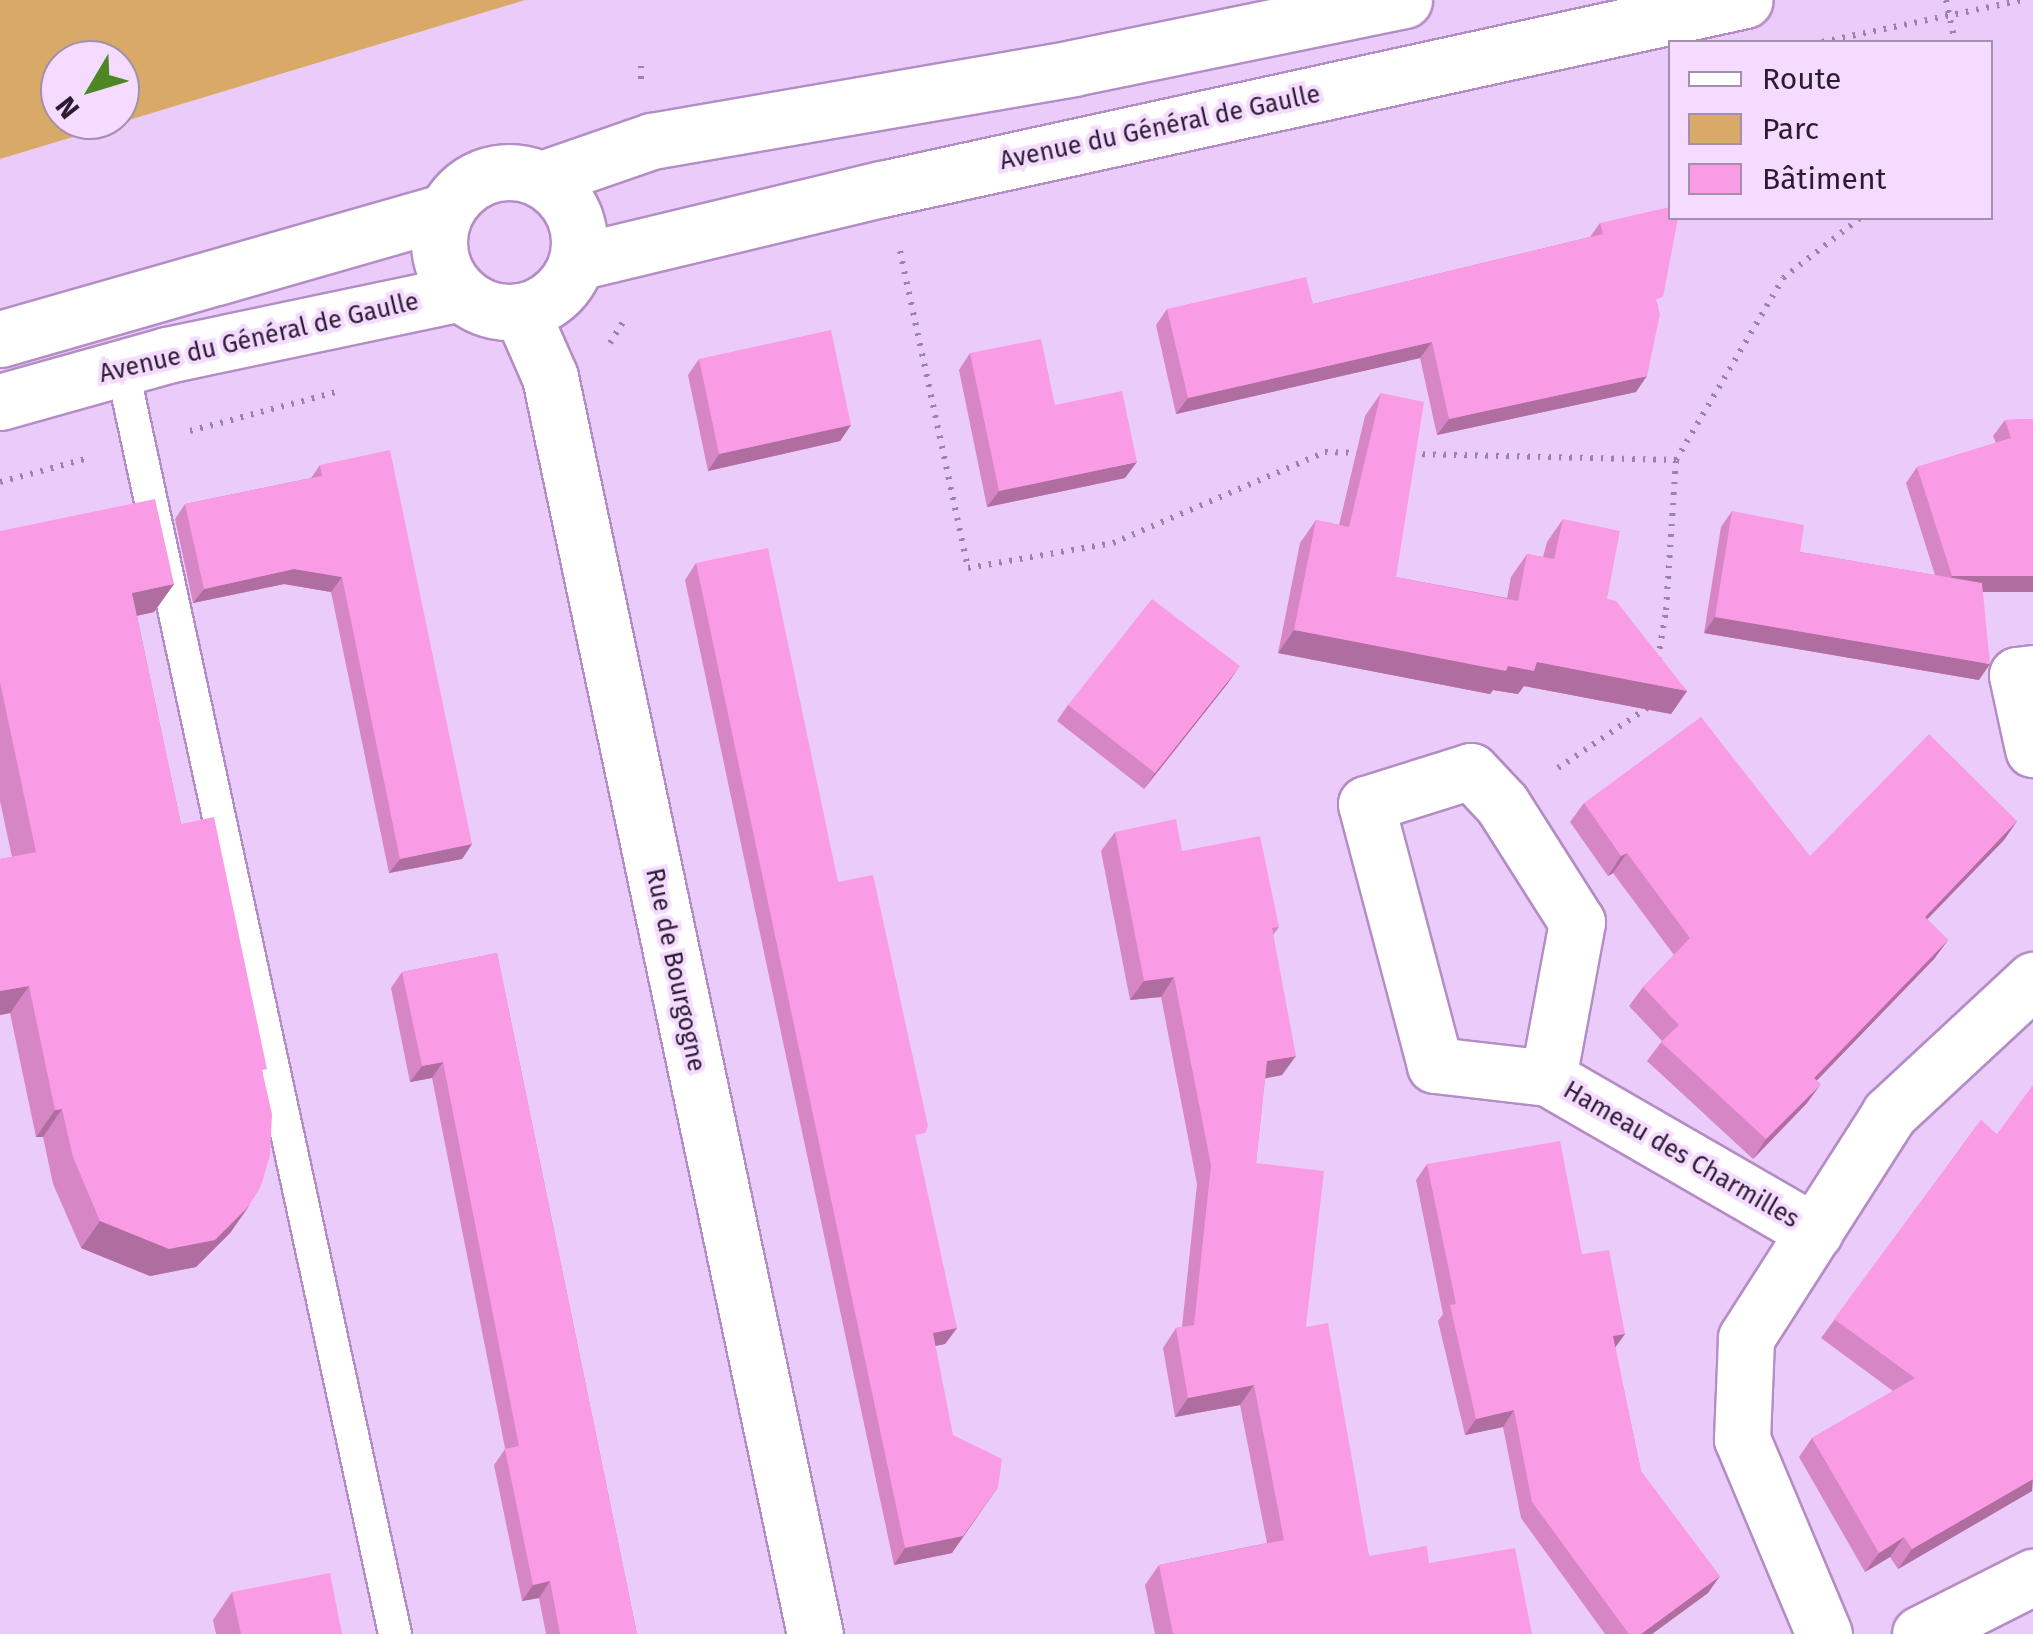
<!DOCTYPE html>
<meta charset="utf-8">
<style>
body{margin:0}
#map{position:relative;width:2033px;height:1634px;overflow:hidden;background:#ebcbf9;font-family:"Fira Sans",sans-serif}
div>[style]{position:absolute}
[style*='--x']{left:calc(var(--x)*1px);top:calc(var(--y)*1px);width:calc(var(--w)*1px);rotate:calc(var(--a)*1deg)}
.green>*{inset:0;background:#d9aa67}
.path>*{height:6px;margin-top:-3px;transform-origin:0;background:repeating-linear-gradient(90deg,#9b82a6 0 2.5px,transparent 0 10.5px)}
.roads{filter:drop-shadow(2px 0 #b48dc5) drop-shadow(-2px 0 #b48dc5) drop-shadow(0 2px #b48dc5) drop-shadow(0 -2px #b48dc5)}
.lane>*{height:32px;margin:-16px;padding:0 16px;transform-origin:16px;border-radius:16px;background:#fff}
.street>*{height:55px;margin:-27.5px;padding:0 27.5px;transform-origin:27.5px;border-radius:27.5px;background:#fff}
.secondary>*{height:55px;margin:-27.5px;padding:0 27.5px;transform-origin:27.5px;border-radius:27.5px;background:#fff}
.secondary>.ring{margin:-27.5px;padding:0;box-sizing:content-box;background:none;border:55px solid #fff;border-radius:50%}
.wall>*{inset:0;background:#d786c5}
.shaded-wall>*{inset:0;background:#af6da0}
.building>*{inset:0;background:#fa9ce5}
span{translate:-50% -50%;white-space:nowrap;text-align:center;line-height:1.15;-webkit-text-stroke:8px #f4dbff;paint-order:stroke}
.street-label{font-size:25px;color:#2b1c32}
.legend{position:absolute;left:1668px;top:40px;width:325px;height:180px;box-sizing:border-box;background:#f4dbff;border:2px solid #a48fad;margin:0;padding:12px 18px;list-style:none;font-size:30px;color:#2b1c32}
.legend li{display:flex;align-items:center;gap:20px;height:50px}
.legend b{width:50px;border:2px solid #a48fad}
.north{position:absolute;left:40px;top:40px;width:100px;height:100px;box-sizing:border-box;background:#f4dbff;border:2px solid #a48fad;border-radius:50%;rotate:232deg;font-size:28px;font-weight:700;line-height:40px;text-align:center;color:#2b1c32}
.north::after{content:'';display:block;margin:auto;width:35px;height:45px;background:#4c8723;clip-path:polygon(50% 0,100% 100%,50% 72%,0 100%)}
</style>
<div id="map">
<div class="green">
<div style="clip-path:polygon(evenodd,0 0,525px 0,0 159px,0 0,60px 60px,120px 60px,120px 120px,60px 120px,60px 60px)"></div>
</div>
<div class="path">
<div style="--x:1946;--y:0;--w:43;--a:77.9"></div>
<div style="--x:1822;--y:42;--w:205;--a:-11.8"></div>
<div style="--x:641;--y:79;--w:16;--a:-90"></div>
<div style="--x:900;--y:251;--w:324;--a:77.9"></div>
<div style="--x:968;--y:568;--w:147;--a:-9.8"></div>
<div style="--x:1113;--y:543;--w:231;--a:-23.2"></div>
<div style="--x:1325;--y:452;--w:40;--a:1.4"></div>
<div style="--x:610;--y:343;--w:26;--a:-58"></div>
<div style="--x:190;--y:431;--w:152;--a:-14.9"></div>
<div style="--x:1412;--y:454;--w:264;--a:1.3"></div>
<div style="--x:0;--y:482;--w:89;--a:-15"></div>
<div style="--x:1658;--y:659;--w:50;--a:-80.7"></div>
<div style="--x:1666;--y:610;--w:150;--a:-86.2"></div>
<div style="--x:1676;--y:460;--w:211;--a:-59.5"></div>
<div style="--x:1783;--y:278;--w:98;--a:-37.9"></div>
<div style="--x:1558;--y:768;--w:111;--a:-34"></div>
</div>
<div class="roads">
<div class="lane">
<div style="--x:122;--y:367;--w:1296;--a:77.84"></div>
</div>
<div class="street">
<div style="--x:521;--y:311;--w:72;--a:66.3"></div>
<div style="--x:550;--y:377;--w:1285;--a:78.1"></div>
<div style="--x:2033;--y:673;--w:16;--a:173"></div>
<div style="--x:2017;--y:675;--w:76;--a:77.8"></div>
<div style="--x:1548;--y:1078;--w:114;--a:-173.4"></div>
<div style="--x:1435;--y:1065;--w:270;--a:-104.8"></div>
<div style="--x:1366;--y:804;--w:110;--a:-17.4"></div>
<div style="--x:1471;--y:771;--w:45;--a:46.8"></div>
<div style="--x:1502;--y:804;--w:140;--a:57.6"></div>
<div style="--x:1577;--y:922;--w:159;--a:100.5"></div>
<div style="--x:1548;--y:1078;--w:308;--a:30"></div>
<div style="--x:1824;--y:1634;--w:212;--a:-112.8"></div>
<div style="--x:1742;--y:1439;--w:101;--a:-87.7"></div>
<div style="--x:1746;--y:1338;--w:266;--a:-57.4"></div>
<div style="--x:1889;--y:1114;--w:197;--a:-42.9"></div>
<div style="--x:1920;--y:1634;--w:127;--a:-26.8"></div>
</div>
<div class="secondary">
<div class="ring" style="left:439px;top:172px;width:85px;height:85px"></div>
<div style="--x:542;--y:179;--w:116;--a:-19.1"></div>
<div style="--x:652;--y:141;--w:427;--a:-9.8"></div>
<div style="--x:1073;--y:68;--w:338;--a:-11.6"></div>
<div style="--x:577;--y:262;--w:314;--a:-13.5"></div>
<div style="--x:882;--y:189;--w:883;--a:-12.35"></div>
<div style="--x:0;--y:339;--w:463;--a:-16"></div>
<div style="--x:0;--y:402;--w:173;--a:-15.7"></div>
<div style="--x:167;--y:355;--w:300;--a:-11.9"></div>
</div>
</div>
<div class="wall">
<div style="clip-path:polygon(1600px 223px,1658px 305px,1636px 392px,1437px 435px,1420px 358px,1176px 414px,1156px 325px,1167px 309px,1313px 304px,1590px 237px)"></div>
<div style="clip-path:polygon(970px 353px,1055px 405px,1125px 478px,987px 507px,959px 370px)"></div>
<div style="clip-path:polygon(699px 359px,851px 425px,840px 441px,708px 471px,688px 375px)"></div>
<div style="clip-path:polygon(1381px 393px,1396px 577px,1507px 598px,1511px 577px,1527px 554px,1543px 557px,1547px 542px,1563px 519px,1607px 599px,1687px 691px,1671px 714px,1524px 686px,1518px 694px,1493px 690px,1490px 694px,1278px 653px,1300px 543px,1316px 520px,1339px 525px,1365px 416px)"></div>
<div style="clip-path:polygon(2033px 419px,1983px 592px,1979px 680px,1704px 633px,1721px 527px,1732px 511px,1800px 552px,1935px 575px,1906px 483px,1917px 467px,1996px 443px,1993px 436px,2005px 420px)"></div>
<div style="clip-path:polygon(320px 465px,472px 844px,462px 859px,389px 873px,331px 592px,284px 584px,193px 603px,175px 519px,185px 504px,311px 478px)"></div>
<div style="clip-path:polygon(0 531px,174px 584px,154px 612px,137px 616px,181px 824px,263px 1074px,249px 1206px,230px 1233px,196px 1267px,150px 1276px,81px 1248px,53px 1184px,43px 1137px,36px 1137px,10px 1013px,0 1015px,0 859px,12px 857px,0 801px)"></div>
<div style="clip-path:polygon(696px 563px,838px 882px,957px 1328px,945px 1344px,935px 1346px,952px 1553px,894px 1565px,685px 580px)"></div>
<div style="clip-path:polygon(1228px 683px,1144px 789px,1057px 721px,1068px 705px)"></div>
<div style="clip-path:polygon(1584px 803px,1810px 856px,2017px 821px,2004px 840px,1927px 919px,1948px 940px,1934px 959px,1817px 1080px,1807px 1103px,1753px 1159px,1647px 1061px,1662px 1041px,1629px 1006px,1643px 987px,1674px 955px,1613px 873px,1608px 876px,1570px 822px)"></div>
<div style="clip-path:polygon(1115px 832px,1182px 851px,1279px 927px,1273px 935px,1282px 1075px,1265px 1078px,1256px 1163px,1306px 1327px,1369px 1556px,1429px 1563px,1532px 1634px,1155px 1634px,1145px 1585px,1159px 1565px,1267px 1543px,1240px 1405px,1175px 1417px,1163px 1348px,1176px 1328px,1182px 1327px,1197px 1184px,1161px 997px,1130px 1000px,1101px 851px)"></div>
<div style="clip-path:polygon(497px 953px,637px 1634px,546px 1634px,539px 1598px,522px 1601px,494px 1465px,505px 1449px,506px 1453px,432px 1078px,410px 1082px,391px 988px,402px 972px)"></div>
<div style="clip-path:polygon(1981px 1120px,2032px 1491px,1898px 1569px,1890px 1557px,1865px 1572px,1799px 1457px,1812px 1438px,1893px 1391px,1821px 1338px)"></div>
<div style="clip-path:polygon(1427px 1164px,1582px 1254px,1625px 1334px,1615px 1348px,1641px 1471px,1708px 1593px,1652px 1634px,1605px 1634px,1521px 1518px,1503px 1427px,1465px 1435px,1438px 1321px,1443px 1314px,1416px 1180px)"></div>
<div style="clip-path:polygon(232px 1592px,342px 1634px,216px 1634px,213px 1620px)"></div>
</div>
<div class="shaded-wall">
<div style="clip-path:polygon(1432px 342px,1420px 358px,1176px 414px,1188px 398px)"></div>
<div style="clip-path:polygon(1647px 376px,1636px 392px,1437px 435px,1449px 419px)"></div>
<div style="clip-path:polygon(851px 425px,840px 441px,708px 471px,719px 454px)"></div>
<div style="clip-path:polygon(1137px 462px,1125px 478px,987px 507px,999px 491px)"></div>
<div style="clip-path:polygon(294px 569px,342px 577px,331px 592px,284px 584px,193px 603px,204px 589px)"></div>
<div style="clip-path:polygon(1952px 576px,2033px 576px,2033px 592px,1941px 592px)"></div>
<div style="clip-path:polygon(174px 584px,154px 612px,113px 621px,132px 593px)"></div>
<div style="clip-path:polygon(1715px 617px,1990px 664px,1979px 680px,1704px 633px)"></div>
<div style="clip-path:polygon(1294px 630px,1508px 666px,1537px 662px,1687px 691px,1671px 714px,1524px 686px,1518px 694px,1493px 690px,1490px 694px,1278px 653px)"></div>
<div style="clip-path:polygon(1240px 666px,1228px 683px,1144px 789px,1155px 773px)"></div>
<div style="clip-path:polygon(2017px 821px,2004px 840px,1911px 936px,1925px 917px)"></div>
<div style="clip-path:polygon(472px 844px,462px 859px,389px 873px,400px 859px)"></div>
<div style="clip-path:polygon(1627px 853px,1613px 873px,1608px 876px,1621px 856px)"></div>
<div style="clip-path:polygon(1948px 940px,1934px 959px,1801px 1097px,1814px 1078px)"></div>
<div style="clip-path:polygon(1174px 977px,1161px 997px,1130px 1000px,1144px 981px)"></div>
<div style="clip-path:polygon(29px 986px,10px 1013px,0 1015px,0 991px)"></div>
<div style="clip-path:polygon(1296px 1056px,1282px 1075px,1253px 1081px,1267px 1061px)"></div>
<div style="clip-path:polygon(443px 1062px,432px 1078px,410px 1082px,422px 1066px)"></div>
<div style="clip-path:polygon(1821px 1084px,1807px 1103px,1753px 1159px,1766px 1139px)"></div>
<div style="clip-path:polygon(62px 1109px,43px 1137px,36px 1137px,55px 1110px)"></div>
<div style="clip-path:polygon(249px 1206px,230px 1233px,196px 1267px,150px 1276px,81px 1248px,100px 1221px)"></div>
<div style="clip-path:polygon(957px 1328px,945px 1344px,921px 1349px,933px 1333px)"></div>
<div style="clip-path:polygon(1625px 1334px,1613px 1350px,1613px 1336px)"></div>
<div style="clip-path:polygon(1254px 1385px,1240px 1405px,1175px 1417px,1188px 1398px)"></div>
<div style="clip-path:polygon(1514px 1410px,1503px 1427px,1465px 1435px,1476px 1419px)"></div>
<div style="clip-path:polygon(2033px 1479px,2032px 1491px,1898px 1569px,1912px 1549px)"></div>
<div style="clip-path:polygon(998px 1487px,952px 1553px,894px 1565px,905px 1548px)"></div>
<div style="clip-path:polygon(1904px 1537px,1890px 1557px,1865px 1572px,1879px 1553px)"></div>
<div style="clip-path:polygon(1720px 1576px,1708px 1593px,1652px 1634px,1641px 1634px)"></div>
<div style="clip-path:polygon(550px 1581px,539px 1598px,522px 1601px,533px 1585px)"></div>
</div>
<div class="building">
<div style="clip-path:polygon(1670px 207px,1670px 218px,1678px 218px,1663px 297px,1656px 299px,1660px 314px,1647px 376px,1449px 419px,1432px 342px,1188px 398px,1167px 309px,1306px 277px,1313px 304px,1603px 234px,1600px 223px)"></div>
<div style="clip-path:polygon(831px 330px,851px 425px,719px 454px,699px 359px)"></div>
<div style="clip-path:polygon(1041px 339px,1055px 405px,1122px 391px,1137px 462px,999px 491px,970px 353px)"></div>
<div style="clip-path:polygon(1381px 393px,1424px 402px,1396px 577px,1518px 601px,1527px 554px,1554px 559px,1563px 519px,1620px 531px,1607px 599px,1616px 601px,1687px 691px,1537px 662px,1534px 671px,1508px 666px,1506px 671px,1294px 630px,1316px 520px,1349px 527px)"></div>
<div style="clip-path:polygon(2033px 419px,2033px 576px,1952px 576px,1917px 467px,2011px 438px,2005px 420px)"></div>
<div style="clip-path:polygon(390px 450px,472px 844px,400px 859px,342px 577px,294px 569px,204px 589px,185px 504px,322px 476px,320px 465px)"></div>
<div style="clip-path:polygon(155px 499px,174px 584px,132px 593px,181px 824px,214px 817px,267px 1069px,262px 1070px,272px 1114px,270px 1155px,261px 1186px,249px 1206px,215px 1240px,169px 1249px,100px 1221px,73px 1157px,62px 1109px,55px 1110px,29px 986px,0 991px,0 859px,36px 852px,0 682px,0 531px)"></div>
<div style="clip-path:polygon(1732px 511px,1804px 525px,1800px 552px,1982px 583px,1990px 664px,1715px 617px)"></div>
<div style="clip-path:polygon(768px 548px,838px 882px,873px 875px,928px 1126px,925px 1133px,915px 1135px,957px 1328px,933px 1333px,953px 1435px,1002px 1459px,998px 1487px,963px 1536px,905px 1548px,696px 563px)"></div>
<div style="clip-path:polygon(1152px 599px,1240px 666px,1155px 773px,1068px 705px)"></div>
<div style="clip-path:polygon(1701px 717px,1810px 856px,1929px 734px,2017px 821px,1925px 917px,1948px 940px,1814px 1078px,1821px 1084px,1766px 1139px,1661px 1042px,1679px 1025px,1643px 987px,1690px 938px,1627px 853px,1621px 856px,1584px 803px)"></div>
<div style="clip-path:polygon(1176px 819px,1182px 851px,1260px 836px,1279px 927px,1272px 928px,1296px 1056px,1267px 1061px,1256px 1163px,1324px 1171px,1306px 1327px,1328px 1323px,1369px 1556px,1427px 1546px,1429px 1563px,1515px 1548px,1532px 1634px,1173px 1634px,1159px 1565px,1284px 1540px,1254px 1385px,1188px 1398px,1176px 1328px,1194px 1325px,1211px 1165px,1174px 977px,1144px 981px,1115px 832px)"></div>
<div style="clip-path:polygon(497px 953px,637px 1634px,560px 1634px,550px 1581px,533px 1585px,505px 1449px,519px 1446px,443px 1062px,422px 1066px,402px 972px)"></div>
<div style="clip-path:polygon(2033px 1085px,2033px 1479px,1912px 1549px,1904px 1537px,1879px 1553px,1812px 1438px,1915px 1378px,1834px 1319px,1981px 1120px,1997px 1134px)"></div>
<div style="clip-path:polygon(1560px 1141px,1582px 1254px,1609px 1250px,1625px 1334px,1613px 1336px,1641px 1471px,1720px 1576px,1641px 1634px,1629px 1634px,1532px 1502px,1514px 1410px,1476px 1419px,1450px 1305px,1456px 1304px,1427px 1164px)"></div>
<div style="clip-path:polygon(330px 1573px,342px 1634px,241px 1634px,232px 1592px)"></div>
</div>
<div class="street-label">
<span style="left:1160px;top:128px;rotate:-12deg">Avenue du Général de Gaulle</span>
<span style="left:259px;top:338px;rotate:-13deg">Avenue du Général de Gaulle</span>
<span style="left:675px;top:970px;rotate:78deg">Rue de Bourgogne</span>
<span style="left:1681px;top:1155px;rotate:30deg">Hameau des Charmilles</span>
</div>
<ul class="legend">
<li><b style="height:12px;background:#fff"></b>Route</li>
<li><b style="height:28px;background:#d9aa67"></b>Parc</li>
<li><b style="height:28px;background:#fa9ce5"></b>Bâtiment</li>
</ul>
<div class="north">N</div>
</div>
